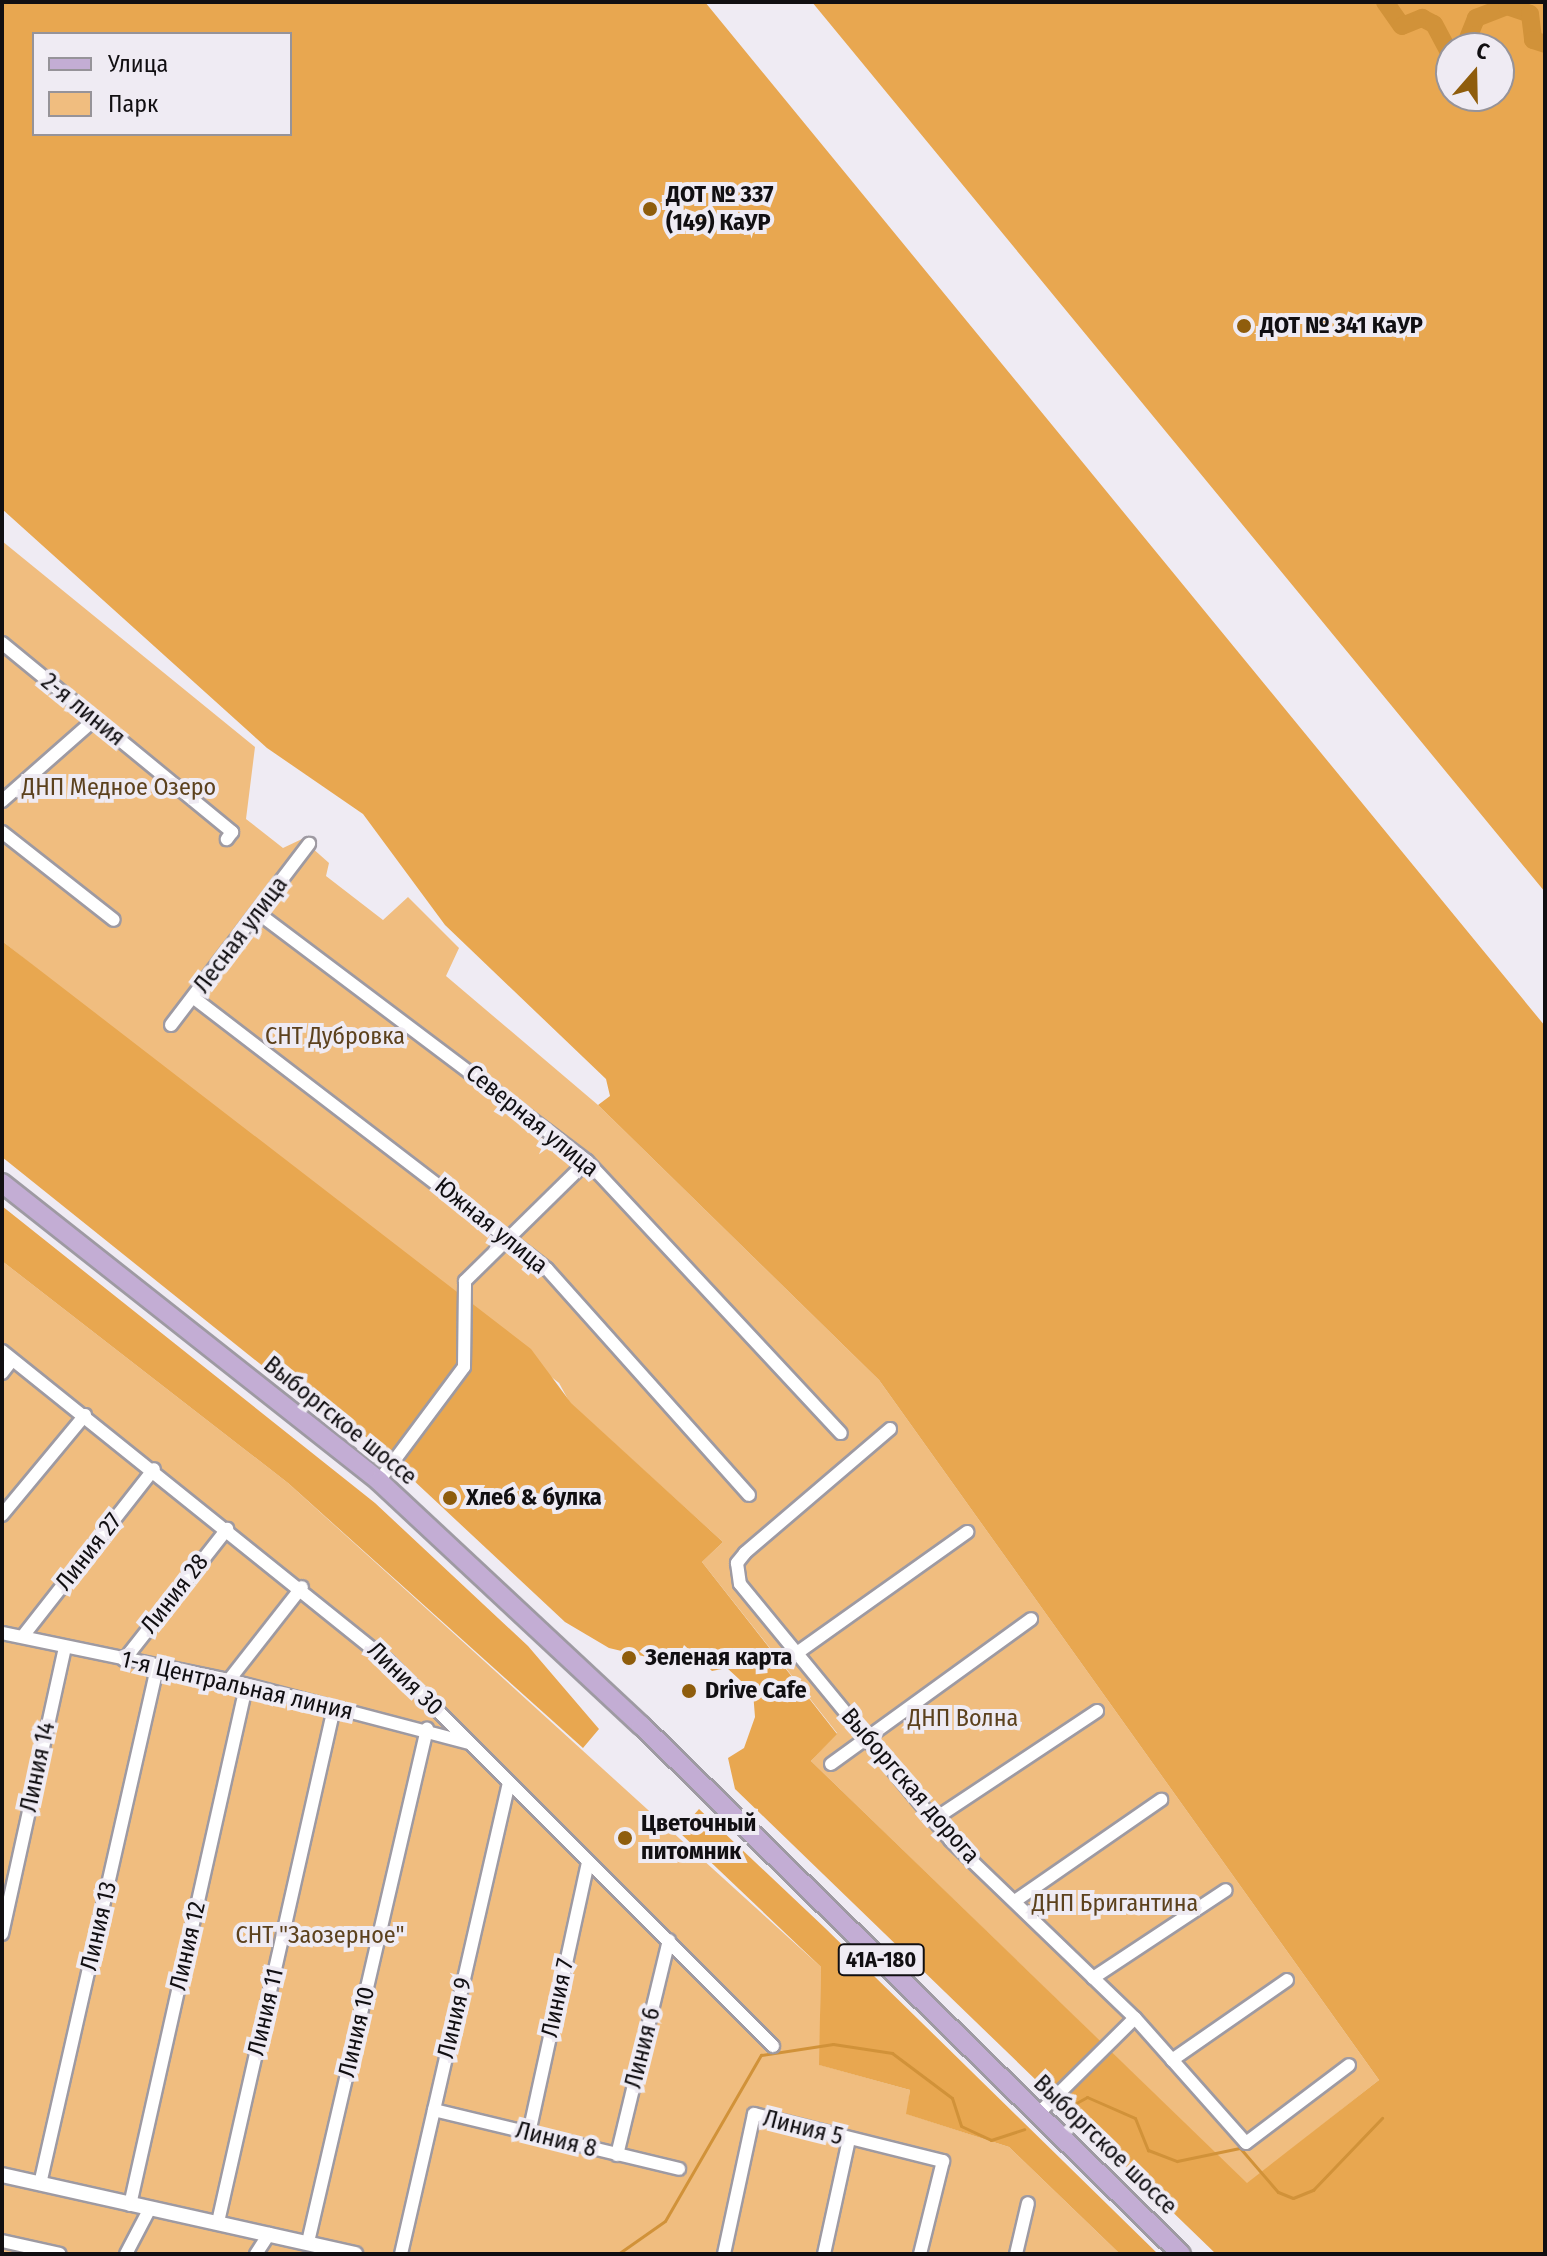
<!DOCTYPE html>
<meta charset="utf-8">
<style>
body{margin:0}
#map{position:relative;width:1547px;height:2256px;overflow:hidden;background:#efebf3;font-family:"Fira Sans Condensed",sans-serif}
div>[style]{position:absolute}
[style*='--x']{left:calc(var(--x)*1px);top:calc(var(--y)*1px);width:calc(var(--w)*1px);rotate:calc(var(--a)*1deg)}
.green>*{inset:0;background:#f0bd7f}
.forest>*{inset:0;background:#e8a750}
.stream>*{height:3px;margin:-1.5px;padding:0 1.5px;transform-origin:1.5px;border-radius:1.5px;background:#d19239}
.river>*{height:18px;margin:-9px;padding:0 9px;transform-origin:9px;border-radius:9px;background:#d19239}
.roads{filter:drop-shadow(2px 0 #9e9aa2) drop-shadow(-2px 0 #9e9aa2) drop-shadow(0 2px #9e9aa2) drop-shadow(0 -2px #9e9aa2)}
.minor>*{height:12px;margin:-6px;padding:0 6px;transform-origin:6px;border-radius:6px;background:#fff}
.tertiary>*{height:14px;margin:-7px;padding:0 7px;transform-origin:7px;border-radius:7px;background:#fff}
.primary>*{height:18px;margin:-9px;padding:0 9px;transform-origin:9px;border-radius:9px;background:#c3add4}
.dots>*{width:22px;height:22px;translate:-50% -50%;box-sizing:border-box;border:4px solid #efebf3;border-radius:50%}
span{translate:-50% -50%;white-space:nowrap;text-align:center;line-height:1.15;-webkit-text-stroke:8px #efebf3;paint-order:stroke}
.shield-label span{padding:2px 6px;background:#efebf3;border:2px solid;border-radius:6px;-webkit-text-stroke-width:0}
.shield-label{font-size:22px;color:#110f12;font-weight:700}
.poi-label{font-size:24px;color:#110f12;font-weight:700}
.left{translate:0 -50%;text-align:left}
.street-label{font-size:24px;color:#110f12}
.park-label{font-size:24px;color:#5c411d}
.frame{position:absolute;inset:0;border:4px solid #110f12;pointer-events:none}
.legend{position:absolute;left:32px;top:32px;width:260px;height:104px;box-sizing:border-box;background:#efebf3;border:2px solid #969399;margin:0;padding:10px 14px;list-style:none;font-size:24px;color:#110f12}
.legend li{display:flex;align-items:center;gap:16px;height:40px}
.legend b{width:40px;border:2px solid #969399}
.north{position:absolute;left:1435px;top:32px;width:80px;height:80px;box-sizing:border-box;background:#efebf3;border:2px solid #969399;border-radius:50%;rotate:20deg;font-size:22px;font-weight:700;line-height:32px;text-align:center;color:#110f12}
.north::after{content:'';display:block;margin:auto;width:28px;height:36px;background:#8f5d0c;clip-path:polygon(50% 0,100% 100%,50% 72%,0 100%)}
</style>
<div id="map">
<div class="green">
<div style="clip-path:polygon(2px 541px,255px 747px,246px 819px,283px 848px,302px 839px,329px 863px,326px 876px,383px 920px,408px 897px,459px 948px,446px 976px,598px 1105px,879px 1380px,1379px 2080px,1247px 2184px,811px 1761px,837px 1733px,702px 1562px,723px 1542px,570px 1403px,559px 1383px,2px 941px)"></div>
<div style="clip-path:polygon(2px 1261px,288px 1483px,821px 1967px,820px 2065px,910px 2090px,907px 2114px,1009px 2147px,1120px 2254px,2px 2254px)"></div>
</div>
<div class="forest">
<div style="clip-path:polygon(evenodd,2px 2px,705px 2px,1545px 1026px,1545px 2254px,1216px 2254px,735px 1789px,728px 1758px,744px 1748px,755px 1717px,753px 1692px,727px 1668px,712px 1671px,684px 1645px,676px 1664px,609px 1648px,565px 1622px,411px 1478px,407px 1463px,295px 1392px,2px 1157px,2px 941px,531px 1349px,571px 1403px,723px 1542px,702px 1562px,837px 1734px,811px 1761px,1247px 2183px,1379px 2080px,879px 1380px,598px 1105px,610px 1096px,606px 1079px,445px 925px,363px 814px,267px 748px,2px 509px,2px 2px,34px 34px,290px 34px,290px 134px,34px 134px,34px 34px)"></div>
<div style="clip-path:polygon(evenodd,812px 2px,1545px 2px,1545px 892px,812px 2px,1451px 48px,1499px 48px,1499px 96px,1451px 96px,1451px 48px)"></div>
<div style="clip-path:polygon(2px 1206px,375px 1503px,528px 1646px,599px 1729px,583px 1748px,288px 1483px,2px 1261px)"></div>
<div style="clip-path:polygon(699px 1809px,825px 1928px,1158px 2254px,1120px 2254px,1009px 2147px,906px 2114px,910px 2090px,819px 2065px,821px 1967px,679px 1832px)"></div>
</div>
<div class="stream">
<div style="--x:1060;--y:2112;--w:31;--a:-29"></div>
<div style="--x:1087;--y:2097;--w:52;--a:23.6"></div>
<div style="--x:1135;--y:2118;--w:35;--a:68"></div>
<div style="--x:1148;--y:2150;--w:31;--a:21"></div>
<div style="--x:1177;--y:2161;--w:64;--a:-11.7"></div>
<div style="--x:1240;--y:2148;--w:58;--a:49.2"></div>
<div style="--x:1278;--y:2192;--w:16;--a:22"></div>
<div style="--x:1293;--y:2198;--w:22;--a:-22"></div>
<div style="--x:1313;--y:2190;--w:100;--a:-46.2"></div>
<div style="--x:618;--y:2254;--w:57;--a:-35.1"></div>
<div style="--x:665;--y:2221;--w:192;--a:-60"></div>
<div style="--x:761;--y:2055;--w:73;--a:-8.7"></div>
<div style="--x:833;--y:2044;--w:60;--a:8.7"></div>
<div style="--x:892;--y:2053;--w:75;--a:36.9"></div>
<div style="--x:952;--y:2098;--w:29;--a:72"></div>
<div style="--x:961;--y:2126;--w:33;--a:25"></div>
<div style="--x:991;--y:2140;--w:35;--a:-18"></div>
</div>
<div class="river">
<div style="--x:1385;--y:2;--w:29;--a:55"></div>
<div style="--x:1402;--y:26;--w:22;--a:-22"></div>
<div style="--x:1422;--y:18;--w:13;--a:27"></div>
<div style="--x:1434;--y:24;--w:36;--a:62"></div>
<div style="--x:1464;--y:48;--w:32;--a:-68"></div>
<div style="--x:1476;--y:18;--w:33;--a:-21"></div>
<div style="--x:1507;--y:6;--w:24;--a:19"></div>
<div style="--x:1530;--y:14;--w:26;--a:83"></div>
<div style="--x:1533;--y:40;--w:13;--a:18"></div>
</div>
<div class="roads">
<div class="minor">
<div style="--x:2;--y:643;--w:298;--a:39.4"></div>
<div style="--x:232;--y:832;--w:9;--a:126"></div>
<div style="--x:2;--y:801;--w:123;--a:-41.4"></div>
<div style="--x:2;--y:832;--w:142;--a:38.2"></div>
<div style="--x:258;--y:913;--w:412;--a:37"></div>
<div style="--x:587;--y:1161;--w:372;--a:47"></div>
<div style="--x:194;--y:998;--w:445;--a:37.5"></div>
<div style="--x:547;--y:1269;--w:303;--a:48.2"></div>
<div style="--x:171;--y:1025;--w:228;--a:-52.7"></div>
<div style="--x:2;--y:1351;--w:494;--a:38.8"></div>
<div style="--x:387;--y:1660;--w:546;--a:45"></div>
<div style="--x:2;--y:1373;--w:16;--a:-52"></div>
<div style="--x:890;--y:1429;--w:191;--a:139.5"></div>
<div style="--x:745;--y:1553;--w:13;--a:129"></div>
<div style="--x:737;--y:1563;--w:21;--a:82"></div>
<div style="--x:740;--y:1584;--w:331;--a:50.6"></div>
<div style="--x:950;--y:1840;--w:257;--a:43.9"></div>
<div style="--x:1135;--y:2018;--w:167;--a:48.4"></div>
<div style="--x:1246;--y:2143;--w:129;--a:-37.1"></div>
<div style="--x:379;--y:1481;--w:142;--a:-53.3"></div>
<div style="--x:464;--y:1367;--w:86;--a:-89.3"></div>
<div style="--x:465;--y:1281;--w:171;--a:-44.5"></div>
<div style="--x:2;--y:1515;--w:130;--a:-50.3"></div>
<div style="--x:2;--y:1633;--w:232;--a:11.7"></div>
<div style="--x:229;--y:1680;--w:248;--a:14.7"></div>
<div style="--x:23;--y:1636;--w:212;--a:-51.9"></div>
<div style="--x:797;--y:1653;--w:209;--a:-35.4"></div>
<div style="--x:124;--y:1660;--w:167;--a:-51.8"></div>
<div style="--x:229;--y:1680;--w:118;--a:-51.9"></div>
<div style="--x:831;--y:1764;--w:247;--a:-35.9"></div>
<div style="--x:933;--y:1820;--w:197;--a:-33.6"></div>
<div style="--x:1015;--y:1901;--w:178;--a:-34.7"></div>
<div style="--x:2;--y:1934;--w:293;--a:-77.6"></div>
<div style="--x:1093;--y:1978;--w:159;--a:-33.5"></div>
<div style="--x:1172;--y:2060;--w:140;--a:-34.8"></div>
<div style="--x:434;--y:2110;--w:252;--a:13.5"></div>
<div style="--x:1038;--y:2114;--w:136;--a:-44.7"></div>
<div style="--x:529;--y:2133;--w:276;--a:-77.7"></div>
<div style="--x:617;--y:2155;--w:221;--a:-76.4"></div>
<div style="--x:40;--y:2184;--w:529;--a:-77.22"></div>
<div style="--x:130;--y:2205;--w:531;--a:-77.38"></div>
<div style="--x:218;--y:2222;--w:527;--a:-77.28"></div>
<div style="--x:2;--y:2241;--w:59;--a:12.6"></div>
<div style="--x:308;--y:2242;--w:527;--a:-76.94"></div>
<div style="--x:126;--y:2254;--w:50;--a:-62.4"></div>
<div style="--x:256;--y:2254;--w:24;--a:-57"></div>
<div style="--x:401;--y:2254;--w:484;--a:-77.1"></div>
<div style="--x:724;--y:2254;--w:143;--a:-77.9"></div>
<div style="--x:754;--y:2114;--w:195;--a:14"></div>
<div style="--x:943;--y:2161;--w:96;--a:103.9"></div>
<div style="--x:824;--y:2254;--w:118;--a:-77.7"></div>
<div style="--x:1016;--y:2254;--w:52;--a:-76.8"></div>
</div>
<div class="tertiary">
<div style="--x:2;--y:2175;--w:362;--a:12.6"></div>
</div>
<div class="primary">
<div style="--x:2;--y:1183;--w:481;--a:38.3"></div>
<div style="--x:379;--y:1481;--w:358;--a:43"></div>
<div style="--x:641;--y:1725;--w:756;--a:44.41"></div>
</div>
</div>
<div class="dots">
<div style="left:650px;top:209px;background:#8f5d0c"></div>
<div style="left:1244px;top:326px;background:#8f5d0c"></div>
<div style="left:450px;top:1498px;background:#8f5d0c"></div>
<div style="left:629px;top:1658px;background:#8f5d0c"></div>
<div style="left:689px;top:1691px;background:#8f5d0c"></div>
<div style="left:625px;top:1838px;background:#8f5d0c"></div>
</div>
<div class="shield-label">
<span style="left:881px;top:1960px">41А-180</span>
</div>
<div class="poi-label">
<span class="left" style="left:666px;top:209px">ДОТ № 337<br>(149) КаУР</span>
<span class="left" style="left:1260px;top:326px">ДОТ № 341 КаУР</span>
<span class="left" style="left:466px;top:1498px">Хлеб &amp; булка</span>
<span class="left" style="left:645px;top:1658px">Зеленая карта</span>
<span class="left" style="left:705px;top:1691px">Drive Cafe</span>
<span class="left" style="left:641px;top:1838px">Цветочный<br>питомник</span>
</div>
<div class="street-label">
<span style="left:83px;top:710px;rotate:39deg">2-я линия</span>
<span style="left:241px;top:935px;rotate:-53deg">Лесная улица</span>
<span style="left:532px;top:1121px;rotate:39deg">Северная улица</span>
<span style="left:491px;top:1226px;rotate:39deg">Южная улица</span>
<span style="left:340px;top:1421px;rotate:39deg">Выборгское шоссе</span>
<span style="left:89px;top:1552px;rotate:-52deg">Линия 27</span>
<span style="left:175px;top:1594px;rotate:-52deg">Линия 28</span>
<span style="left:405px;top:1679px;rotate:44deg">Линия 30</span>
<span style="left:237px;top:1686px;rotate:13deg">1-я Центральная линия</span>
<span style="left:38px;top:1767px;rotate:-78deg">Линия 14</span>
<span style="left:910px;top:1786px;rotate:49deg">Выборгская дорога</span>
<span style="left:99px;top:1926px;rotate:-77deg">Линия 13</span>
<span style="left:188px;top:1946px;rotate:-77deg">Линия 12</span>
<span style="left:558px;top:1998px;rotate:-78deg">Линия 7</span>
<span style="left:266px;top:2012px;rotate:-77deg">Линия 11</span>
<span style="left:455px;top:2018px;rotate:-77deg">Линия 9</span>
<span style="left:357px;top:2032px;rotate:-77deg">Линия 10</span>
<span style="left:643px;top:2048px;rotate:-76deg">Линия 6</span>
<span style="left:803px;top:2128px;rotate:14deg">Линия 5</span>
<span style="left:556px;top:2140px;rotate:14deg">Линия 8</span>
<span style="left:1105px;top:2145px;rotate:44deg">Выборгское шоссе</span>
</div>
<div class="park-label">
<span style="left:119px;top:788px">ДНП Медное Озеро</span>
<span style="left:335px;top:1037px">СНТ Дубровка</span>
<span style="left:963px;top:1719px">ДНП Волна</span>
<span style="left:1115px;top:1904px">ДНП Бригантина</span>
<span style="left:320px;top:1936px">СНТ "Заозерное"</span>
</div>
<div class="frame"></div>
<ul class="legend">
<li><b style="height:10px;background:#c3add4"></b>Улица</li>
<li><b style="height:22px;background:#f0bd7f"></b>Парк</li>
</ul>
<div class="north">С</div>
</div>
